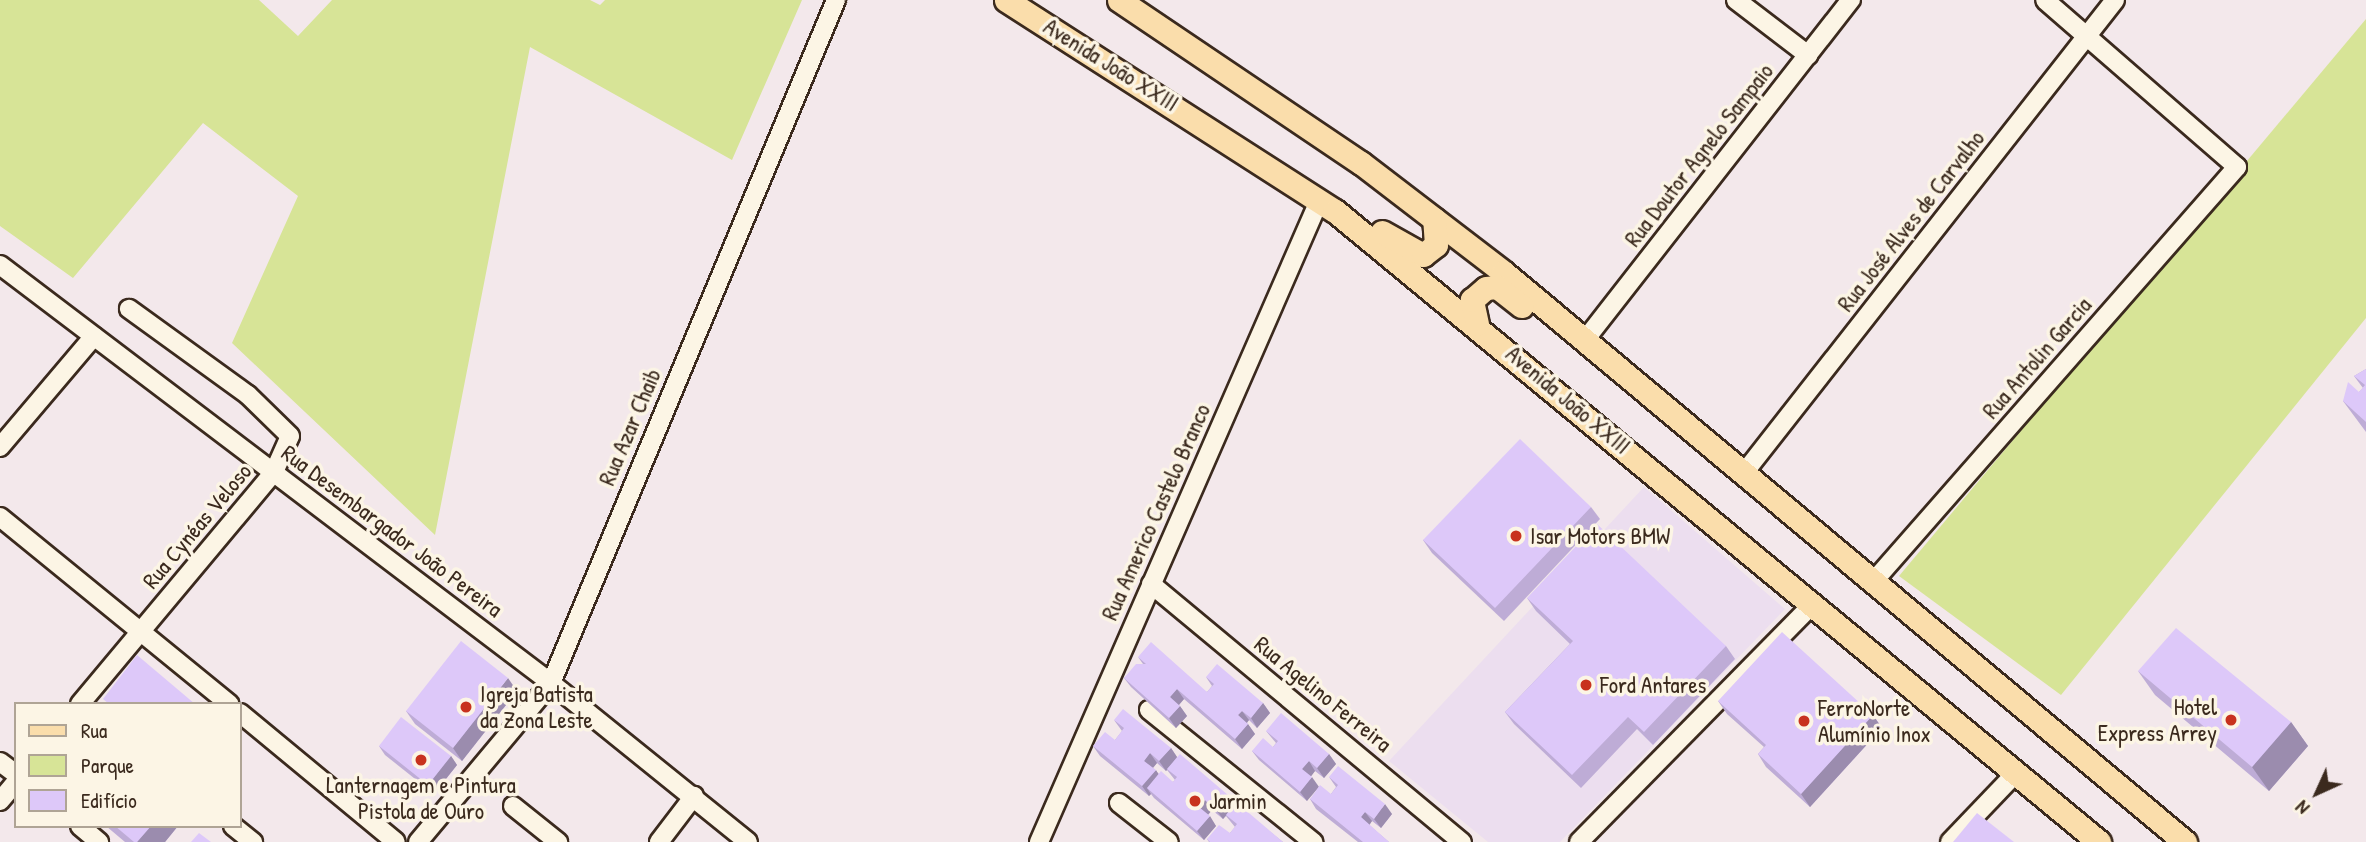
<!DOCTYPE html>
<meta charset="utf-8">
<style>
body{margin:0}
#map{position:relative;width:2366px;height:842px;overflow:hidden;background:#f3e8eb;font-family:"Patrick Hand",sans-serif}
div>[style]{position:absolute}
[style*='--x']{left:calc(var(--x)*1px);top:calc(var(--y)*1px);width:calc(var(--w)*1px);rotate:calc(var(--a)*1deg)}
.built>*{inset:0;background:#ecdeef}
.green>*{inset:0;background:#d7e497}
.roads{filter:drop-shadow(2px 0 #3b2a1e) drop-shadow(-2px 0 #3b2a1e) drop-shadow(0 2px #3b2a1e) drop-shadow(0 -2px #3b2a1e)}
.minor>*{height:18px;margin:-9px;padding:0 9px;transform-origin:9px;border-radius:9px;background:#fcf5e5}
.major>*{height:23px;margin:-11.5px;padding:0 11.5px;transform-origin:11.5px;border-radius:11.5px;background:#faddab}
.wall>*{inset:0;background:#beacd6}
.shaded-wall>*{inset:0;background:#9b8cae}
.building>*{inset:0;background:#ddc8f9}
.dots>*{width:19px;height:19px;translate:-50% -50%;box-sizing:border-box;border:4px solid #fcf5e5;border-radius:50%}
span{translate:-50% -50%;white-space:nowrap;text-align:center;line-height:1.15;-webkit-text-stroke:7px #fcf5e5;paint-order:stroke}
.street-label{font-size:23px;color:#3b2a1e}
.poi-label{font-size:23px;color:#3b2a1e}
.left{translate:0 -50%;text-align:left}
.right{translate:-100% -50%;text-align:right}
.legend{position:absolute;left:14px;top:702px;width:228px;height:126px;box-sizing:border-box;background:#fcf5e5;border:2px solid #afa495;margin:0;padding:9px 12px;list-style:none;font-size:21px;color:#3b2a1e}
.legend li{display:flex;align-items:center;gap:14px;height:35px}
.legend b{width:35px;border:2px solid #afa495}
.north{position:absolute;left:2282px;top:758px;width:70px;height:70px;-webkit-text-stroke:5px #fcf5e5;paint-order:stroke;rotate:225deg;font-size:19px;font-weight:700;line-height:28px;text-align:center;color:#3b2a1e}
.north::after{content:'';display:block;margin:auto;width:24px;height:32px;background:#3b2a1e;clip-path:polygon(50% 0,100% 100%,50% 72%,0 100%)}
</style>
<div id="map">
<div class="built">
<div style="clip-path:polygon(1644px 487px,1785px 609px,1560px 842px,1488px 842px,1389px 761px)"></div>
</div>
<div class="green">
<div style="clip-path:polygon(0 0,259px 0,298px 36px,332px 0,590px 0,600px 5px,605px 0,802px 0,732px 160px,530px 47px,435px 535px,232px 343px,298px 196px,203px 123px,73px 278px,0 226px)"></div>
<div style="clip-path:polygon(2366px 19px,2366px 318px,2061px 695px,1899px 576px)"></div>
</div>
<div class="roads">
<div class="minor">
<div style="--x:1736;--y:0;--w:91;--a:37.4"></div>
<div style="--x:0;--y:265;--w:692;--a:37.18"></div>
<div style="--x:551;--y:683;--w:253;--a:38.9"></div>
<div style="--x:1585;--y:340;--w:432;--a:-52"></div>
<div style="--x:0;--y:447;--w:145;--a:-49.7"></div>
<div style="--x:1744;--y:473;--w:601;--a:-51.89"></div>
<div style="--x:0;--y:517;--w:296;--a:39.2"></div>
<div style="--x:1873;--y:582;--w:552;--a:-48.75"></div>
<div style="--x:2237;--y:167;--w:254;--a:-139"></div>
<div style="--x:1151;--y:584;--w:404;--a:39.7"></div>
<div style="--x:80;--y:704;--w:302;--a:-50.1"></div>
<div style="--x:274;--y:472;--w:39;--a:-66"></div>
<div style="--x:290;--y:436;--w:59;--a:-135.7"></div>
<div style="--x:248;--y:395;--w:147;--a:-144.1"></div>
<div style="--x:1149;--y:710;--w:211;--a:38.8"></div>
<div style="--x:240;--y:713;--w:202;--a:39.6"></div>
<div style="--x:0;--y:762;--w:20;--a:37"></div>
<div style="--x:0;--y:801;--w:25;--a:-50"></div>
<div style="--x:1119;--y:803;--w:63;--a:38"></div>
<div style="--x:513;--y:806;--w:58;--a:38.7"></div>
<div style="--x:80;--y:826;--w:25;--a:40"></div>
<div style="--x:233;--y:826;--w:26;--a:39"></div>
<div style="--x:418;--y:842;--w:207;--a:-50.1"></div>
<div style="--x:551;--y:683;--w:740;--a:-67.35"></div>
<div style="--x:659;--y:842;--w:58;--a:-52.7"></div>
<div style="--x:1039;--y:842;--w:699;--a:-66.4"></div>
<div style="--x:1579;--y:842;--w:332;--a:-45.5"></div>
<div style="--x:1950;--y:842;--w:94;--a:-46.3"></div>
</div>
<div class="major">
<div style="--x:1006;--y:0;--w:391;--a:32.7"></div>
<div style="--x:1335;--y:211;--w:991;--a:39.55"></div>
<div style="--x:1119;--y:0;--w:292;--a:34"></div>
<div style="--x:1361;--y:163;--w:179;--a:37.5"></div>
<div style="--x:1503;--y:272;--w:889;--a:39.89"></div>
<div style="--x:1382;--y:232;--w:47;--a:29.3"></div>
<div style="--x:1423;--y:255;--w:16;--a:-38"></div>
<div style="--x:1436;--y:245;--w:26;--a:-94"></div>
<div style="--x:1477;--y:324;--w:25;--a:-102"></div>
<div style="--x:1472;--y:300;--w:18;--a:-41"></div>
<div style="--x:1486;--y:288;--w:11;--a:-5"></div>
<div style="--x:1497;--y:287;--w:31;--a:38"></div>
</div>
</div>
<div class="wall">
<div style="clip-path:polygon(2366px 369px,2366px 432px,2343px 401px,2359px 392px,2363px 388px,2354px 376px)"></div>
<div style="clip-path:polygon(1591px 507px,1600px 519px,1504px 621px,1432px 553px,1423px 540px)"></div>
<div style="clip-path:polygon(1527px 598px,1726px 646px,1735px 659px,1653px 745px,1637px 729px,1581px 788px,1514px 724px,1505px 712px,1570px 644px,1536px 611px)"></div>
<div style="clip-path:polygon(1138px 657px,1207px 692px,1212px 686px,1206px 677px,1263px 703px,1270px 713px,1257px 728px,1249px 720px,1247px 723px,1255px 734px,1242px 749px,1184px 699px,1179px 705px,1187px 716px,1176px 728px,1131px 687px,1124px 678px,1143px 664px)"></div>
<div style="clip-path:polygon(2138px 671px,2291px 722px,2308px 746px,2269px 791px,2155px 695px)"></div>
<div style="clip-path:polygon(517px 691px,462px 761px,415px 724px,406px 711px)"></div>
<div style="clip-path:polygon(1718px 701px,1873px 715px,1882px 728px,1810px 807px,1766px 767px,1758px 754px,1764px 747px,1727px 714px)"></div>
<div style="clip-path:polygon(evenodd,1114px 720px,1171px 748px,1177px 757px,1283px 842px,1209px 842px,1207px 839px,1230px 833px,1235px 827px,1226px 816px,1223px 819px,1212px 810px,1208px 815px,1216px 826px,1204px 840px,1154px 798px,1151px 794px,1149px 796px,1100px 756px,1093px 746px,1115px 740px,1122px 731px,1114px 720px,1157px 763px,1166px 771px,1167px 770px,1175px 780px,1173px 782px,1159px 774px,1153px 768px,1157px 763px)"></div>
<div style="clip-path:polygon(1266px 731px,1329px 754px,1336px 764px,1324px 778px,1315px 771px,1311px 776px,1307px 801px,1259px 760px,1252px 751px,1273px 747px,1276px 743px)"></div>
<div style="clip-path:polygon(379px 746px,451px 756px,457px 765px,434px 794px,385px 755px)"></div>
<div style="clip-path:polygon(1329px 777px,1392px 814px,1381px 828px,1372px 821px,1369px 825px,1389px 842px,1358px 842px,1316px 809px,1310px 799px,1331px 794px,1336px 787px)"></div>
<div style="clip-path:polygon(106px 826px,178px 826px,165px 842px,125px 842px)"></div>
</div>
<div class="shaded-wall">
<div style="clip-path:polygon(508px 678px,517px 691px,462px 761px,453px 748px)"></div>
<div style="clip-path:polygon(1177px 689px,1184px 699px,1177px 707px,1170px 697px)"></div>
<div style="clip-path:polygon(1263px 703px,1270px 713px,1257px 728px,1251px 718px)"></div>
<div style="clip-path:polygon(1180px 706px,1187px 716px,1176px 728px,1169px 718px)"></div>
<div style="clip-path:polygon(1242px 711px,1249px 720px,1245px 725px,1238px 715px)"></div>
<div style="clip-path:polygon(1873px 715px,1882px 728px,1810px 807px,1801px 794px)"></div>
<div style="clip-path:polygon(2291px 722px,2308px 746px,2269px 791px,2252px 767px)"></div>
<div style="clip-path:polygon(1248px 724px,1255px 734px,1242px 749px,1235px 739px)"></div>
<div style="clip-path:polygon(1171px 748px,1177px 757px,1166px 771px,1159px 761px)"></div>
<div style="clip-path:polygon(1150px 753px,1157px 763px,1151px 770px,1144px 761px)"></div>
<div style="clip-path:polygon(1329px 754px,1336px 764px,1324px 778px,1317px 768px)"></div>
<div style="clip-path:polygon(451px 756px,457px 765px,434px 794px,428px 785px)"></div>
<div style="clip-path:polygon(1309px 761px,1315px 771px,1309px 779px,1302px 769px)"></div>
<div style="clip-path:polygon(1156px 770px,1162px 780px,1147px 788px,1151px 794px,1149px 796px,1142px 786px)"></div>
<div style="clip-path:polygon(1312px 777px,1319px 787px,1307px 801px,1300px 792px)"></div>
<div style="clip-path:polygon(1228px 795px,1235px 805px,1223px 819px,1216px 810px)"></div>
<div style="clip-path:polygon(1205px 800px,1212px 810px,1206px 817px,1199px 807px)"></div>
<div style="clip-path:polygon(1385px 804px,1392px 814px,1381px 828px,1374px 819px)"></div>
<div style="clip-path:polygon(1365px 812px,1372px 821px,1368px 827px,1361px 817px)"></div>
<div style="clip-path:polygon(1210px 816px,1216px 826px,1204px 840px,1197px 831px)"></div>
<div style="clip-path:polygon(151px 826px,178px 826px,165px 842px,137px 842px)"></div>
</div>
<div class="building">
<div style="clip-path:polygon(2366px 369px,2366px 422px,2343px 401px,2348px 382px,2359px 392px,2365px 385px,2354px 376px)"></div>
<div style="clip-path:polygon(1520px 439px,1591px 507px,1495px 608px,1423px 540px)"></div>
<div style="clip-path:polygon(1597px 524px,1726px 646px,1644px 732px,1628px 717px,1572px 775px,1505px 712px,1573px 641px,1527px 598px)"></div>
<div style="clip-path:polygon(2176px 628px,2291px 722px,2252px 767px,2138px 671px)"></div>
<div style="clip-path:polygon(1782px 632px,1873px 715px,1801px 794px,1758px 754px,1766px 745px,1718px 701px)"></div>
<div style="clip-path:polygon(461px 641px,508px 678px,453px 748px,406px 711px)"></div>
<div style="clip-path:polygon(1151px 642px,1207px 692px,1214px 684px,1206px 677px,1217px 664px,1263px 703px,1251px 718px,1242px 711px,1238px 715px,1248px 724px,1235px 739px,1177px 689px,1170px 697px,1180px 706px,1169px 718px,1124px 678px,1136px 664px,1146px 664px,1138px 657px)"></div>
<div style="clip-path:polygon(137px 655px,195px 704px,109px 704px,103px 699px)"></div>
<div style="clip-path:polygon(1123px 709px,1171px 748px,1159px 761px,1150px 753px,1144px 761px,1156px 770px,1142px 786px,1093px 746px,1105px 732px,1115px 740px,1124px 728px,1114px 720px)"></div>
<div style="clip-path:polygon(1281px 713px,1329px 754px,1317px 768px,1309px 761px,1302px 769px,1312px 777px,1300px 792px,1252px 751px,1263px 738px,1273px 747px,1278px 741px,1266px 731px)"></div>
<div style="clip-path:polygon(401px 717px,451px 756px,428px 785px,379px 746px)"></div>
<div style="clip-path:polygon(1180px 754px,1228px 795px,1216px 810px,1205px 800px,1199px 807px,1210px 816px,1197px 831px,1147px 788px,1161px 771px,1173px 782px,1177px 777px,1167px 769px)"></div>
<div style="clip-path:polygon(1338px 766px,1385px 804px,1374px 819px,1365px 812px,1361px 817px,1389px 842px,1363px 842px,1310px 799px,1320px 785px,1331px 794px,1338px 785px,1329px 777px)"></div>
<div style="clip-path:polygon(1236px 802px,1283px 842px,1210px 842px,1207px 839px,1219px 825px,1230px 833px,1237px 824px,1226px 815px)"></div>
<div style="clip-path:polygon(1977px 813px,2014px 842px,1953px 842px)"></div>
<div style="clip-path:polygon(115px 826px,151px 826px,137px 842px,134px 842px)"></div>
<div style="clip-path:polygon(199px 833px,211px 842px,191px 842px)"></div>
</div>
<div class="dots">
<div style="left:1516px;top:536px;background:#c8321e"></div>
<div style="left:1586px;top:685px;background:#c8321e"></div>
<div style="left:466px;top:707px;background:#c8321e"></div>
<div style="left:2231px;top:720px;background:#c8321e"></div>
<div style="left:1804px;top:721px;background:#c8321e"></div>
<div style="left:421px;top:760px;background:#c8321e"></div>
<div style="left:1195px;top:801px;background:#c8321e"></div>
</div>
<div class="street-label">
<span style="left:1111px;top:65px;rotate:32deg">Avenida João XXIII</span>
<span style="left:1699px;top:155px;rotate:-52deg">Rua Doutor Agnelo Sampaio</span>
<span style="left:1911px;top:221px;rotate:-52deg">Rua José Alves de Carvalho</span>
<span style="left:2037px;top:358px;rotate:-49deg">Rua Antolin Garcia</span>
<span style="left:1568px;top:400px;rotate:40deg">Avenida João XXIII</span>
<span style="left:630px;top:427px;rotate:-67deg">Rua Azar Chaib</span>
<span style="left:1156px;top:512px;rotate:-66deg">Rua Americo Castelo Branco</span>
<span style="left:197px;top:526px;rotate:-50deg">Rua Cynéas Veloso</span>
<span style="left:392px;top:531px;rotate:37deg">Rua Desembargador João Pereira</span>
<span style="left:1323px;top:694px;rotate:39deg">Rua Agelino Ferreira</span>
</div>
<div class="poi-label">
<span class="left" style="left:1530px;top:536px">Isar Motors BMW</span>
<span class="left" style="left:1600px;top:685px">Ford Antares</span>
<span class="left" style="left:480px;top:707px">Igreja Batista<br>da Zona Leste</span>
<span class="right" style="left:2217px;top:720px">Hotel<br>Express Arrey</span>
<span class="left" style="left:1818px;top:721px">FerroNorte<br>Alumínio Inox</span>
<span style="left:421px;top:798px">Lanternagem e Pintura<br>Pistola de Ouro</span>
<span class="left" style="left:1209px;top:801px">Jarmin</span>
</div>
<ul class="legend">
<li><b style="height:9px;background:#faddab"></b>Rua</li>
<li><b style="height:19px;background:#d7e497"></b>Parque</li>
<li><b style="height:19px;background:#ddc8f9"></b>Edifício</li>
</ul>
<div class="north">N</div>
</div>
